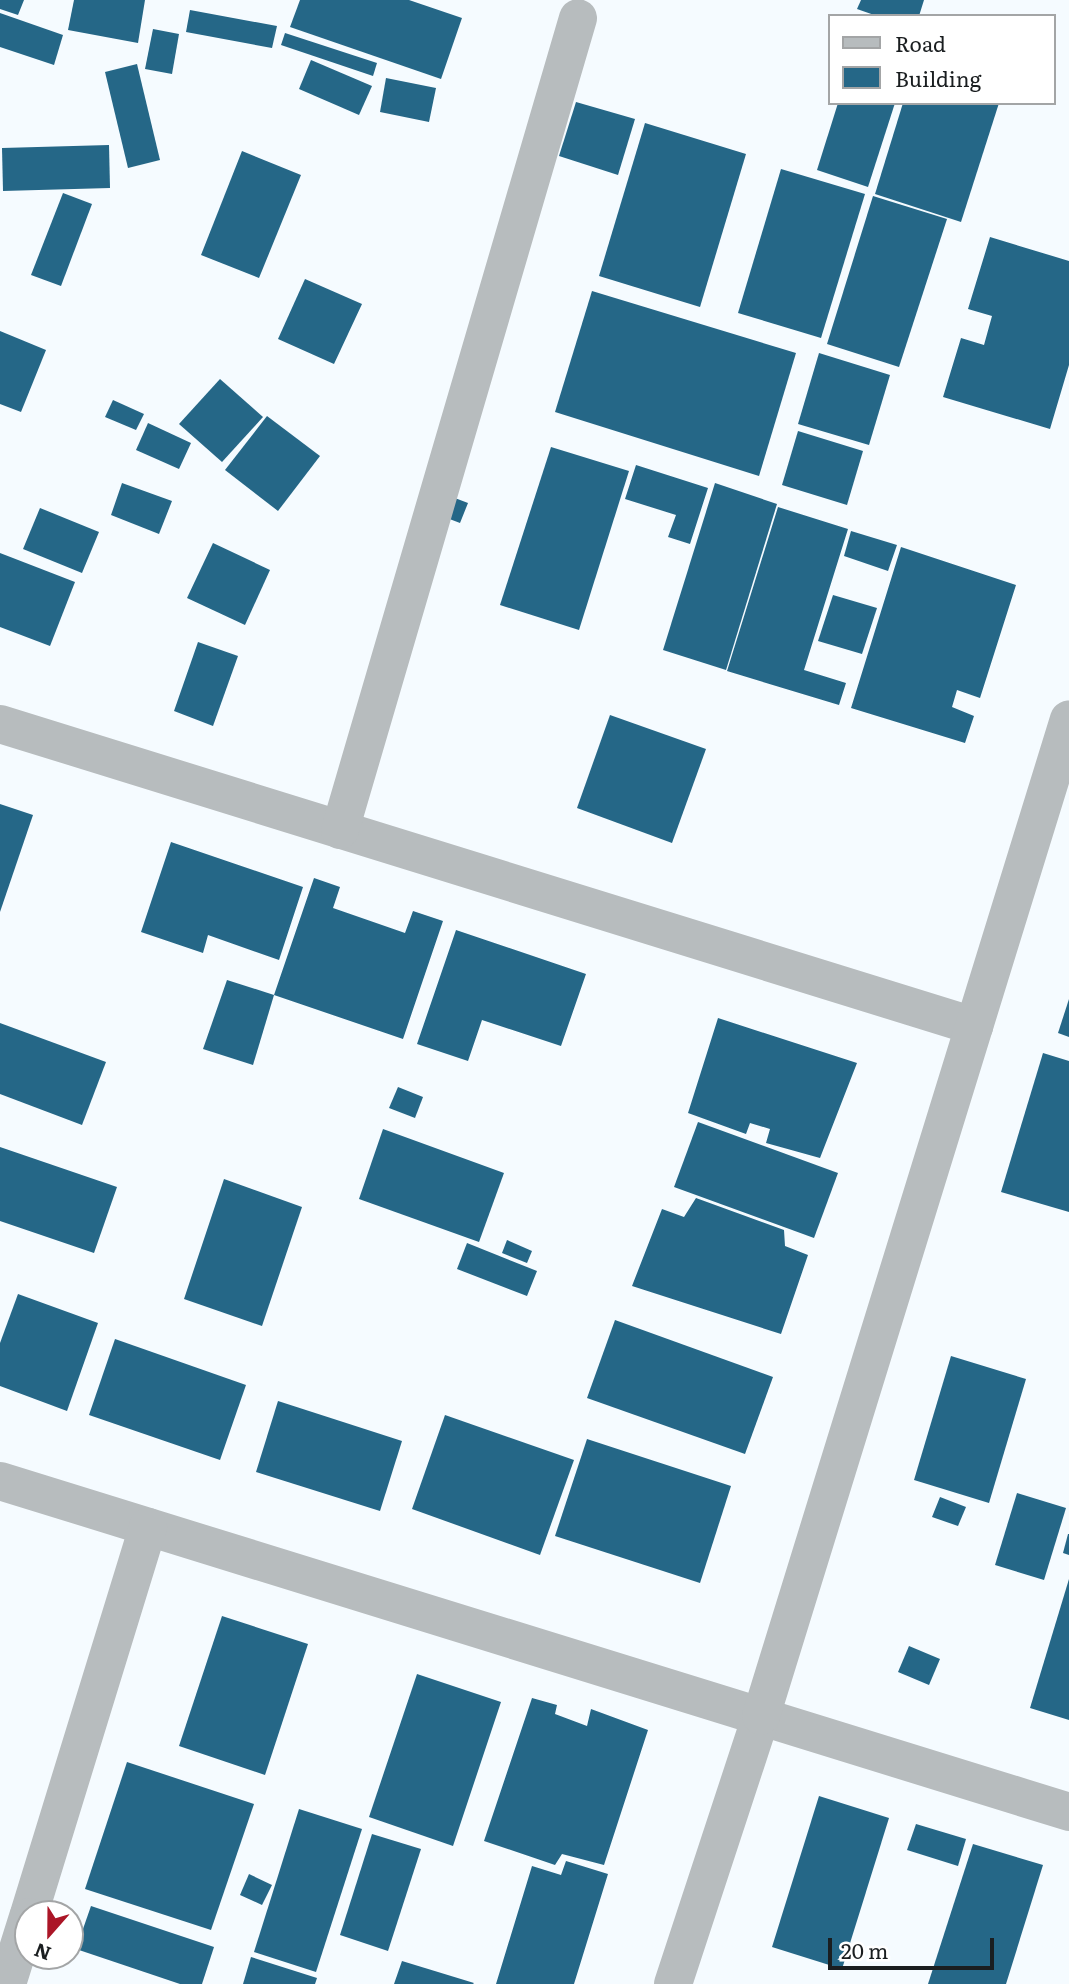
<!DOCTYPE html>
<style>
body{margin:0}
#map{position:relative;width:1069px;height:1984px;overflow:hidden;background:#f5fbff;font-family:Literata,serif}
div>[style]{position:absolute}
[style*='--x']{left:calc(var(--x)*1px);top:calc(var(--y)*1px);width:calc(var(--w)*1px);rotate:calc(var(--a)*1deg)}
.building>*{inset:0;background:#256787}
.minor>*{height:38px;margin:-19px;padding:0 19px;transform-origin:19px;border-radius:19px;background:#b7bcbe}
span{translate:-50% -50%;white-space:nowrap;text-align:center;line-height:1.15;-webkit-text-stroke:7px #fff;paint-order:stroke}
.legend{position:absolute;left:828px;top:14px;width:228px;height:91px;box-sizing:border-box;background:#fff;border:2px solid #a3a5a6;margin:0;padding:9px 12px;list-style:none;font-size:21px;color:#1a1e20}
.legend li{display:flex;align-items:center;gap:14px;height:35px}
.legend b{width:35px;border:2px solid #a3a5a6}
.north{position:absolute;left:14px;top:1900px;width:70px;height:70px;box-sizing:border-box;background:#fff;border:2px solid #a3a5a6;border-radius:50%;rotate:201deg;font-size:19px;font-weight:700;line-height:28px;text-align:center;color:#1a1e20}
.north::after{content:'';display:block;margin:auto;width:24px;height:32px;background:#ab1627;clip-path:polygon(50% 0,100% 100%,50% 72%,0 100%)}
.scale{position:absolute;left:828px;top:1938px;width:166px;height:32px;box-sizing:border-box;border:4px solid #1a1e20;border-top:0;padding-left:9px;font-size:21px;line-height:24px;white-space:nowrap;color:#1a1e20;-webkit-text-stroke:5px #fff;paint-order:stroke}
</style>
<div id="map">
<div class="building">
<div style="clip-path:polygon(0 0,24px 0,18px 15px,0 9px)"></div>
<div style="clip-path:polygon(74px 0,145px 0,138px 43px,68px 30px)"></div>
<div style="clip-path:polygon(300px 0,409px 0,462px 18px,441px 79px,290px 27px)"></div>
<div style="clip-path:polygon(861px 0,924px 0,919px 16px,877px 16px,857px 9px)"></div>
<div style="clip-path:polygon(190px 10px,277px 26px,272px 48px,186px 32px)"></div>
<div style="clip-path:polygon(0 13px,63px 35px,54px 65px,0 47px)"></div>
<div style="clip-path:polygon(153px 29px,179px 34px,172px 74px,145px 69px)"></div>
<div style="clip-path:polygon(285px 33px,377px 63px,373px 76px,281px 45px)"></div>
<div style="clip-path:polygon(311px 60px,372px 86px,359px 115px,299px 89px)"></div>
<div style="clip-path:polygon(137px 64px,160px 160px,128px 168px,105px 72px)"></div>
<div style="clip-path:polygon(386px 78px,436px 88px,429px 122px,380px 112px)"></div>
<div style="clip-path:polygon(576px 102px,635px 119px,618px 175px,559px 156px)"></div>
<div style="clip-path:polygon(838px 103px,895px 103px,868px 187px,817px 170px)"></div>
<div style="clip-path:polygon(903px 103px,999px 103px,961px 222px,875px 194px)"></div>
<div style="clip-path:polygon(645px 123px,746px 154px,700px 307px,599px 276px)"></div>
<div style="clip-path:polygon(109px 145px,110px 188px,3px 191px,2px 148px)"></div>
<div style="clip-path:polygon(242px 151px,301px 175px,259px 278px,201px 255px)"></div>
<div style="clip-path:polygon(781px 169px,865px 194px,821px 338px,738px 313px)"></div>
<div style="clip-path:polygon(63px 193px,92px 204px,61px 286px,31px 275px)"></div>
<div style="clip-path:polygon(873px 196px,947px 219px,899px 367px,827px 344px)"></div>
<div style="clip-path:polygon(990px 237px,1069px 261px,1069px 365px,1050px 429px,943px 397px,961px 338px,984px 345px,992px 316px,968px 309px)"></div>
<div style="clip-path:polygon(305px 279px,362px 304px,334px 364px,278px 339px)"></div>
<div style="clip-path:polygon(592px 291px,796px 353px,759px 476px,555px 412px)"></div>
<div style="clip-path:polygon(0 331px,46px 350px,21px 412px,0 404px)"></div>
<div style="clip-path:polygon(819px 353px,890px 375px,869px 445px,798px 424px)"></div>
<div style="clip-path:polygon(220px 379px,263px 417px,222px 462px,179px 424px)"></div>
<div style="clip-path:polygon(113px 400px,144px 414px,136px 430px,105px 417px)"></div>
<div style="clip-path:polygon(267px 416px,320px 456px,278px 511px,225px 470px)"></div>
<div style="clip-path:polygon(148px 423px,191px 443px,179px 469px,136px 450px)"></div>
<div style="clip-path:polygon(798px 431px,863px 451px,847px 505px,782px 485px)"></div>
<div style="clip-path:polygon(551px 447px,629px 471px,579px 630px,500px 605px)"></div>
<div style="clip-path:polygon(636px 465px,708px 488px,690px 544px,668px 537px,676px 515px,625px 499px)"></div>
<div style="clip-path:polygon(122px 483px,172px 501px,159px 534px,111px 515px)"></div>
<div style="clip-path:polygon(715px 483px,777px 504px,726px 670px,663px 650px)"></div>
<div style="clip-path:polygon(447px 495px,468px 503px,460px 523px,439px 515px)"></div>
<div style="clip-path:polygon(778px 507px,848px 529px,804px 670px,846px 683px,839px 705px,727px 671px)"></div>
<div style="clip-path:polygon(40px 508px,99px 532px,82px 573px,23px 549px)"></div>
<div style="clip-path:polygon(851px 531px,897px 545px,888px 571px,844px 556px)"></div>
<div style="clip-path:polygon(213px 543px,270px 570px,245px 625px,187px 598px)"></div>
<div style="clip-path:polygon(901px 547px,1016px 585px,980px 698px,957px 690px,952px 707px,974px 716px,965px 743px,851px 708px)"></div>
<div style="clip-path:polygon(0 553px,75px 582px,50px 646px,0 627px)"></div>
<div style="clip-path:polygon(833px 595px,877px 608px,862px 654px,818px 641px)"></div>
<div style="clip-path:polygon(198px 642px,238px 656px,213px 726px,174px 711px)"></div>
<div style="clip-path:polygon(610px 715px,706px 749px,672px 843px,577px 808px)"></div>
<div style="clip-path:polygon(0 804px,33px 815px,0 912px)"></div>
<div style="clip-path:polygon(171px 842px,303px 887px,279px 960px,208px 935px,203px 953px,141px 932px)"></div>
<div style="clip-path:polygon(314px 878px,340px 887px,333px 908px,405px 933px,413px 911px,443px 921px,403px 1039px,274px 995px)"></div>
<div style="clip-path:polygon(456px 930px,586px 974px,561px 1046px,482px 1020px,468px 1061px,417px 1044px)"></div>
<div style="clip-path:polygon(227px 980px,274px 995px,253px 1065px,203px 1049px)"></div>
<div style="clip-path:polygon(1069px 999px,1069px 1037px,1058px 1033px)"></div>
<div style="clip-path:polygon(718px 1018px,857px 1063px,820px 1158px,766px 1143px,770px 1129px,750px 1123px,746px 1134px,688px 1113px)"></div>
<div style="clip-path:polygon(0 1023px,106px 1062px,82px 1125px,0 1094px)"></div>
<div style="clip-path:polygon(1043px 1053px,1069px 1061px,1069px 1212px,1001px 1192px)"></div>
<div style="clip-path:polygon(398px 1087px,423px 1097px,415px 1118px,389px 1108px)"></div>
<div style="clip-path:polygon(698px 1122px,838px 1173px,814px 1238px,674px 1187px)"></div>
<div style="clip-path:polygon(383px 1129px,504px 1173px,479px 1242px,359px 1199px)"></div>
<div style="clip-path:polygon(0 1147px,117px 1187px,94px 1253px,0 1221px)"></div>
<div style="clip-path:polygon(224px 1179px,302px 1207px,262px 1326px,184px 1299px)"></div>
<div style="clip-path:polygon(696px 1198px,784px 1230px,785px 1246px,808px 1255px,781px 1334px,632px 1286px,662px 1209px,684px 1217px)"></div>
<div style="clip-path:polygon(507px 1240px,532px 1251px,527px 1263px,502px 1253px)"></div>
<div style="clip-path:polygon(467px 1243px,537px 1271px,527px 1296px,457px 1269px)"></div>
<div style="clip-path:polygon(18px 1294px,98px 1323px,67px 1411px,0 1386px,0 1343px)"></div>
<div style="clip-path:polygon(615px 1320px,773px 1377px,745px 1454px,587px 1398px)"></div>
<div style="clip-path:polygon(115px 1339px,246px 1385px,220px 1460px,89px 1415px)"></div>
<div style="clip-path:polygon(951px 1356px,1026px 1379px,989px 1503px,914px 1480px)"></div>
<div style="clip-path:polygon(278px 1401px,402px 1441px,380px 1511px,256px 1472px)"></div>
<div style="clip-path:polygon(445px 1415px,574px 1460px,540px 1555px,412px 1509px)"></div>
<div style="clip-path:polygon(587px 1439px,731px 1486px,700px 1583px,555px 1536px)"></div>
<div style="clip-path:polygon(1017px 1493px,1066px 1508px,1044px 1580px,995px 1565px)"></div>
<div style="clip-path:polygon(940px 1497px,966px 1507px,958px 1526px,932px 1517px)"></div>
<div style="clip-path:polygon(1068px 1534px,1069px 1534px,1069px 1555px,1063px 1553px)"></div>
<div style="clip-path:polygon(1069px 1579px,1069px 1720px,1030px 1708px)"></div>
<div style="clip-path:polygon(222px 1616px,308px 1644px,265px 1775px,179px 1746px)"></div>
<div style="clip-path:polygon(909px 1646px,940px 1659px,929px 1685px,898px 1672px)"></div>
<div style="clip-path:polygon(417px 1674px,501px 1702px,453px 1846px,369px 1817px)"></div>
<div style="clip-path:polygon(532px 1698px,557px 1705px,555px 1714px,587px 1726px,591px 1709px,648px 1730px,604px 1865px,562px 1854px,555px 1865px,484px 1841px)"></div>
<div style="clip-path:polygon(127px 1762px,254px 1804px,211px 1930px,85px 1889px)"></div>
<div style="clip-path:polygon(819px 1796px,889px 1818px,842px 1969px,772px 1947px)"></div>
<div style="clip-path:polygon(299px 1809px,362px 1829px,316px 1972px,254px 1952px)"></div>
<div style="clip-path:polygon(916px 1824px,966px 1839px,958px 1866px,907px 1850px)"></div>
<div style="clip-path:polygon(372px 1834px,421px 1849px,388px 1951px,340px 1935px)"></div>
<div style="clip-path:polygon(973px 1844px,1043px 1865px,1006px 1984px,928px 1984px)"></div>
<div style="clip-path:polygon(566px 1861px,608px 1874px,574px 1984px,496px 1984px,532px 1866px,561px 1875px)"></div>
<div style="clip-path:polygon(249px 1874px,272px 1885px,262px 1905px,240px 1895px)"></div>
<div style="clip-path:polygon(91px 1906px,214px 1947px,202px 1984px,180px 1984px,76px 1949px)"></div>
<div style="clip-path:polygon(251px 1957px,317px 1978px,315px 1984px,243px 1984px)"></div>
<div style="clip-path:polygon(402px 1961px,474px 1983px,473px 1984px,394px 1984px)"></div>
</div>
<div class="minor">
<div style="--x:0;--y:724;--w:1020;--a:17.23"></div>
<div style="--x:340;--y:830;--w:846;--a:-73.66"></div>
<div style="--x:0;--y:1481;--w:1119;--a:17.2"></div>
<div style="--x:29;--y:1914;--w:405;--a:-72.9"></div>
<div style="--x:7;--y:1984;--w:70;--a:-72.6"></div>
<div style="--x:673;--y:1984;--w:282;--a:-71.8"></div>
<div style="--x:761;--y:1716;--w:1043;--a:-72.83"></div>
</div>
<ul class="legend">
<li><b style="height:9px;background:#b7bcbe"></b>Road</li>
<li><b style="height:19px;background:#256787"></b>Building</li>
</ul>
<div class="north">N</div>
<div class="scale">20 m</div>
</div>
